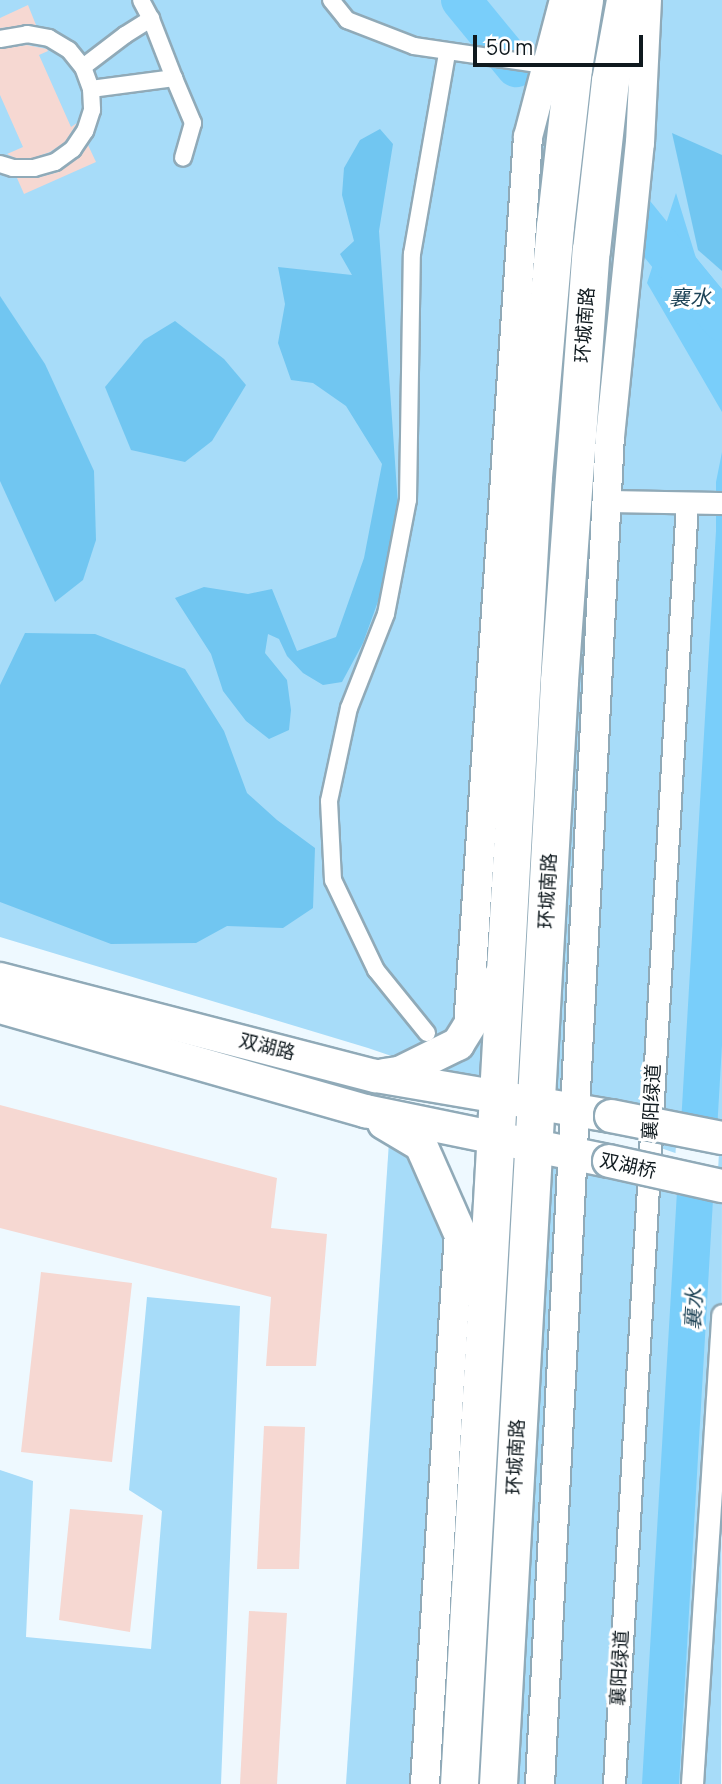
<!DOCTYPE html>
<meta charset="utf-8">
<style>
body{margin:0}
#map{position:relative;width:722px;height:1784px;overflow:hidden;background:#eef9ff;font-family:Manrope,"Noto Sans SC",sans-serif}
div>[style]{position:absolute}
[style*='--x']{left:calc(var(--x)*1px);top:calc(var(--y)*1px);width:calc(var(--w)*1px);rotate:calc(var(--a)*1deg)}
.green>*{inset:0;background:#a7dcf9}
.forest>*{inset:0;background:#71c6f1}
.water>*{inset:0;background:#79cefa}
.pier>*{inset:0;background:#eef9ff}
.river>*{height:40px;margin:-20px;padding:0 20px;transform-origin:20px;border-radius:20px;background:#79cefa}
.building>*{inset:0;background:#f6d8d2}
.roads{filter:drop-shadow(2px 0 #90aab8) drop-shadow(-2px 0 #90aab8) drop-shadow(0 2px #90aab8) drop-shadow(0 -2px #90aab8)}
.pedestrian>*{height:16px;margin:-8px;padding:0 8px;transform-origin:8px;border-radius:8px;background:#fff}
.minor>*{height:21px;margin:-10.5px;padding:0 10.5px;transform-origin:10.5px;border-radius:10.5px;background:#fff}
.tertiary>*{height:28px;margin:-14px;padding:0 14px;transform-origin:14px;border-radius:14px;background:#fff}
.secondary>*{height:32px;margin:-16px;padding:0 16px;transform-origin:16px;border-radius:16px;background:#fff}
.trunk>*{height:37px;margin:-18.5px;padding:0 18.5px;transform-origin:18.5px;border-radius:18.5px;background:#fff}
.bridges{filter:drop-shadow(2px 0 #90aab8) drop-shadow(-2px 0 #90aab8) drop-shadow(0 2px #90aab8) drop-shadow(0 -2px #90aab8)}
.secondary-bridge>*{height:32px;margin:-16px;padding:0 16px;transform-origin:16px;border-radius:16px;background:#fff}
span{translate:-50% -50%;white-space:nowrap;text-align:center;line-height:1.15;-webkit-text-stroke:6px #fff;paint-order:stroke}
.street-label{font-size:19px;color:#0f191e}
.water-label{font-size:21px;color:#1f4457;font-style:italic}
.scale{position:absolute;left:473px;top:35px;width:170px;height:32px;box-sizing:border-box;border:4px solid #0f191e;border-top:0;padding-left:9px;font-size:21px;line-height:24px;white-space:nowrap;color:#0f191e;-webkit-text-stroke:5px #fff;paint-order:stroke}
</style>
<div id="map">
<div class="green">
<div style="clip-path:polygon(0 0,722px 0,722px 1169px,368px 1048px,0 937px)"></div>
<div style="clip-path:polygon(390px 1127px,421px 1145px,488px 1297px,459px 1784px,346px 1784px)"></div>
<div style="clip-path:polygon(533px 1146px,722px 1178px,721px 1784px,498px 1784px)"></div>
<div style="clip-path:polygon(147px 1297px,240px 1306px,221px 1784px,0 1784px,0 1470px,33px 1481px,26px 1637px,151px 1649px,162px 1511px,129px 1490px)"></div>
</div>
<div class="forest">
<div style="clip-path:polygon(380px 129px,393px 144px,379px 231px,398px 505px,385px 582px,363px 643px,342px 682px,323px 685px,303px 673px,287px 656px,279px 639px,268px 634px,265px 653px,287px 680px,291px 710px,289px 730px,269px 739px,246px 721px,223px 691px,211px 654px,175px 598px,204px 587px,248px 594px,272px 589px,297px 651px,336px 637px,364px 558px,382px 464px,346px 406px,313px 383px,291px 380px,278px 343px,285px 304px,278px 267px,352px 275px,340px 254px,354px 241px,342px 195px,344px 168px,360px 140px)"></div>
<div style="clip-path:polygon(672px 133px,722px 155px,722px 271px,698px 250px)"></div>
<div style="clip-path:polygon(0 296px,45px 364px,94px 471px,96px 540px,83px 580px,55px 602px,0 481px)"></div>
<div style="clip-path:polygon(175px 321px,224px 359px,246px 385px,212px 441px,185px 462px,131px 450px,105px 387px,144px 340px)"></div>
<div style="clip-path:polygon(25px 633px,95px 634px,185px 669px,224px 731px,247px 793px,277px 820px,315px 848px,313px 908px,283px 928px,227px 926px,196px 943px,111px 944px,0 902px,0 685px)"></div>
</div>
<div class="water">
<div style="clip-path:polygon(676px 193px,696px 258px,722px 289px,722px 412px,647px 283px)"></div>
<div style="clip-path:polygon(722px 452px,722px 1045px,679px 1784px,642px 1784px,716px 531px,716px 482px)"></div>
</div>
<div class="pier">
<div style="clip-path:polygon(678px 1113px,721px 1121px,716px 1202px,673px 1194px)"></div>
</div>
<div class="river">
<div style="--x:461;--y:0;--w:87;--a:50.6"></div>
<div style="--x:548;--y:107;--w:276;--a:50.9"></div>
</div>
<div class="building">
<div style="clip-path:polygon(28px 5px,36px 25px,0 28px,0 18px)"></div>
<div style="clip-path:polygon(27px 45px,47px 49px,48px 51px,39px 55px,71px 127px,77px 123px,65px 142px,50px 152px,33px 158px,15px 158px,7px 154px,23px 147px,0 95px,0 49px)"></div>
<div style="clip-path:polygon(88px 145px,96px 162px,24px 194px,17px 178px,37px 178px,58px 172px,80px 157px)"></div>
<div style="clip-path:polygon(0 1105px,277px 1178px,271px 1228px,327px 1234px,316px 1366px,266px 1366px,271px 1297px,0 1228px)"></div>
<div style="clip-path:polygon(41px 1272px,132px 1283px,112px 1462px,21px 1452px)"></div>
<div style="clip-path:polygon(264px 1426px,305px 1427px,299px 1569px,257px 1569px)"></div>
<div style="clip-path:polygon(70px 1509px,143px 1515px,130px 1632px,59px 1620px)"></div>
<div style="clip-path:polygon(249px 1611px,287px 1613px,277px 1784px,240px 1784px)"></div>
</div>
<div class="roads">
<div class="pedestrian">
<div style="--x:331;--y:0;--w:26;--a:51"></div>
<div style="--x:347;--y:20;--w:72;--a:21.2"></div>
<div style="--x:414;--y:46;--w:132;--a:8.3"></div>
<div style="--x:151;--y:19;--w:63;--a:68.7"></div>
<div style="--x:0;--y:39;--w:27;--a:-10"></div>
<div style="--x:27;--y:34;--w:22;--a:10"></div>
<div style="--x:49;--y:38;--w:23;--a:31"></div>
<div style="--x:69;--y:50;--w:22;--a:51"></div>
<div style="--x:83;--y:67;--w:23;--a:70"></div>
<div style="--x:91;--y:89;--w:21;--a:87"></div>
<div style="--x:92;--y:110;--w:22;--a:108"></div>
<div style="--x:85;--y:131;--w:22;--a:124"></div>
<div style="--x:73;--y:149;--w:22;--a:144"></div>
<div style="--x:55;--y:162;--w:22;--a:164"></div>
<div style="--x:34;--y:168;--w:21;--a:180"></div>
<div style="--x:13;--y:168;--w:14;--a:-163"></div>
<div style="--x:83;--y:67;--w:53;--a:-37.3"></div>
<div style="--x:125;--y:35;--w:31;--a:-32"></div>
<div style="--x:151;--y:19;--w:21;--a:-118"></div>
<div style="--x:91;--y:89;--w:84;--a:-7.5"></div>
<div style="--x:174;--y:78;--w:49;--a:67.1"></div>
<div style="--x:193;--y:123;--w:36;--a:106"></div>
<div style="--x:427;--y:1033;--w:81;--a:-129"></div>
<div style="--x:376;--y:970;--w:100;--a:-115.5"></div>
<div style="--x:333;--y:880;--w:79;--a:-92.9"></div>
<div style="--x:329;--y:801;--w:95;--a:-77.9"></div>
<div style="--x:349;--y:708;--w:101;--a:-68.5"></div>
<div style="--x:386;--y:614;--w:116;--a:-79.1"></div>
<div style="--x:408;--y:500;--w:246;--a:-89.1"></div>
<div style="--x:412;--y:254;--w:204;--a:-80.1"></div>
</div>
<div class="minor">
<div style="--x:606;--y:501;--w:116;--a:1"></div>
<div style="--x:614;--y:1784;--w:1283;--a:-86.74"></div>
<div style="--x:692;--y:1784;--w:470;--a:-86.3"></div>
</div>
<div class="tertiary">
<div style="--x:468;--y:1028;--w:893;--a:-86.15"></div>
<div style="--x:528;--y:137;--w:142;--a:-75.3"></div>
<div style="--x:425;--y:1784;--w:553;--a:-86.48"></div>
<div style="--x:540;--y:1784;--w:1349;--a:-87.03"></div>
<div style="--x:610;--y:437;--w:296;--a:-84.2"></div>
<div style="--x:640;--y:143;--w:143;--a:-87.2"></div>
</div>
<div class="secondary">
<div style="--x:0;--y:979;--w:388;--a:14.5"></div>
<div style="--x:376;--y:1076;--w:238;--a:9.7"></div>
<div style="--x:0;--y:1007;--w:380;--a:15.9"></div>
<div style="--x:365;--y:1111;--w:249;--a:11.6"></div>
<div style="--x:384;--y:1075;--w:15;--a:-8"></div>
<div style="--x:399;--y:1073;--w:66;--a:-26.2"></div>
<div style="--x:458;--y:1044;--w:91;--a:-58.1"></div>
<div style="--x:384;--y:1123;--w:43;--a:30.7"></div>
<div style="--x:421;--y:1145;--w:166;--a:66.2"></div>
</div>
<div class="trunk">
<div style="--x:459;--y:1784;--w:1309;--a:-86.76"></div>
<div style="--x:533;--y:477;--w:252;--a:-85"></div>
<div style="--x:555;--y:226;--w:159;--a:-83.5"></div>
<div style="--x:573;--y:68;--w:69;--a:-80.8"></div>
<div style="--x:498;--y:1784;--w:1105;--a:-86.83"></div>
<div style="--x:559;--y:681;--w:432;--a:-85.8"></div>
<div style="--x:591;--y:250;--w:170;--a:-83.6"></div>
<div style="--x:610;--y:81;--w:82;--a:-79.5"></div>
</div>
</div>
<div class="bridges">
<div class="secondary-bridge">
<div style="--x:611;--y:1116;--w:113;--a:11.2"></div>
<div style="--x:609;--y:1161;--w:116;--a:12.5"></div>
</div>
</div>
<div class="street-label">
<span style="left:585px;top:325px;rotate:-86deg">环城南路</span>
<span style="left:548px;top:891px;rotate:-87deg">环城南路</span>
<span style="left:267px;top:1047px;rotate:14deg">双湖路</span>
<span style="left:652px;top:1102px;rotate:-87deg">襄阳绿道</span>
<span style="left:628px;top:1166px;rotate:12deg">双湖桥</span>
<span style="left:516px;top:1457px;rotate:-87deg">环城南路</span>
<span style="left:620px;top:1668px;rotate:-87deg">襄阳绿道</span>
</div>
<div class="water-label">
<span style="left:690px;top:297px">襄水</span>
<span style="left:693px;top:1309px;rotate:-87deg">襄水</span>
</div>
<div class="scale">50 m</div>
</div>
